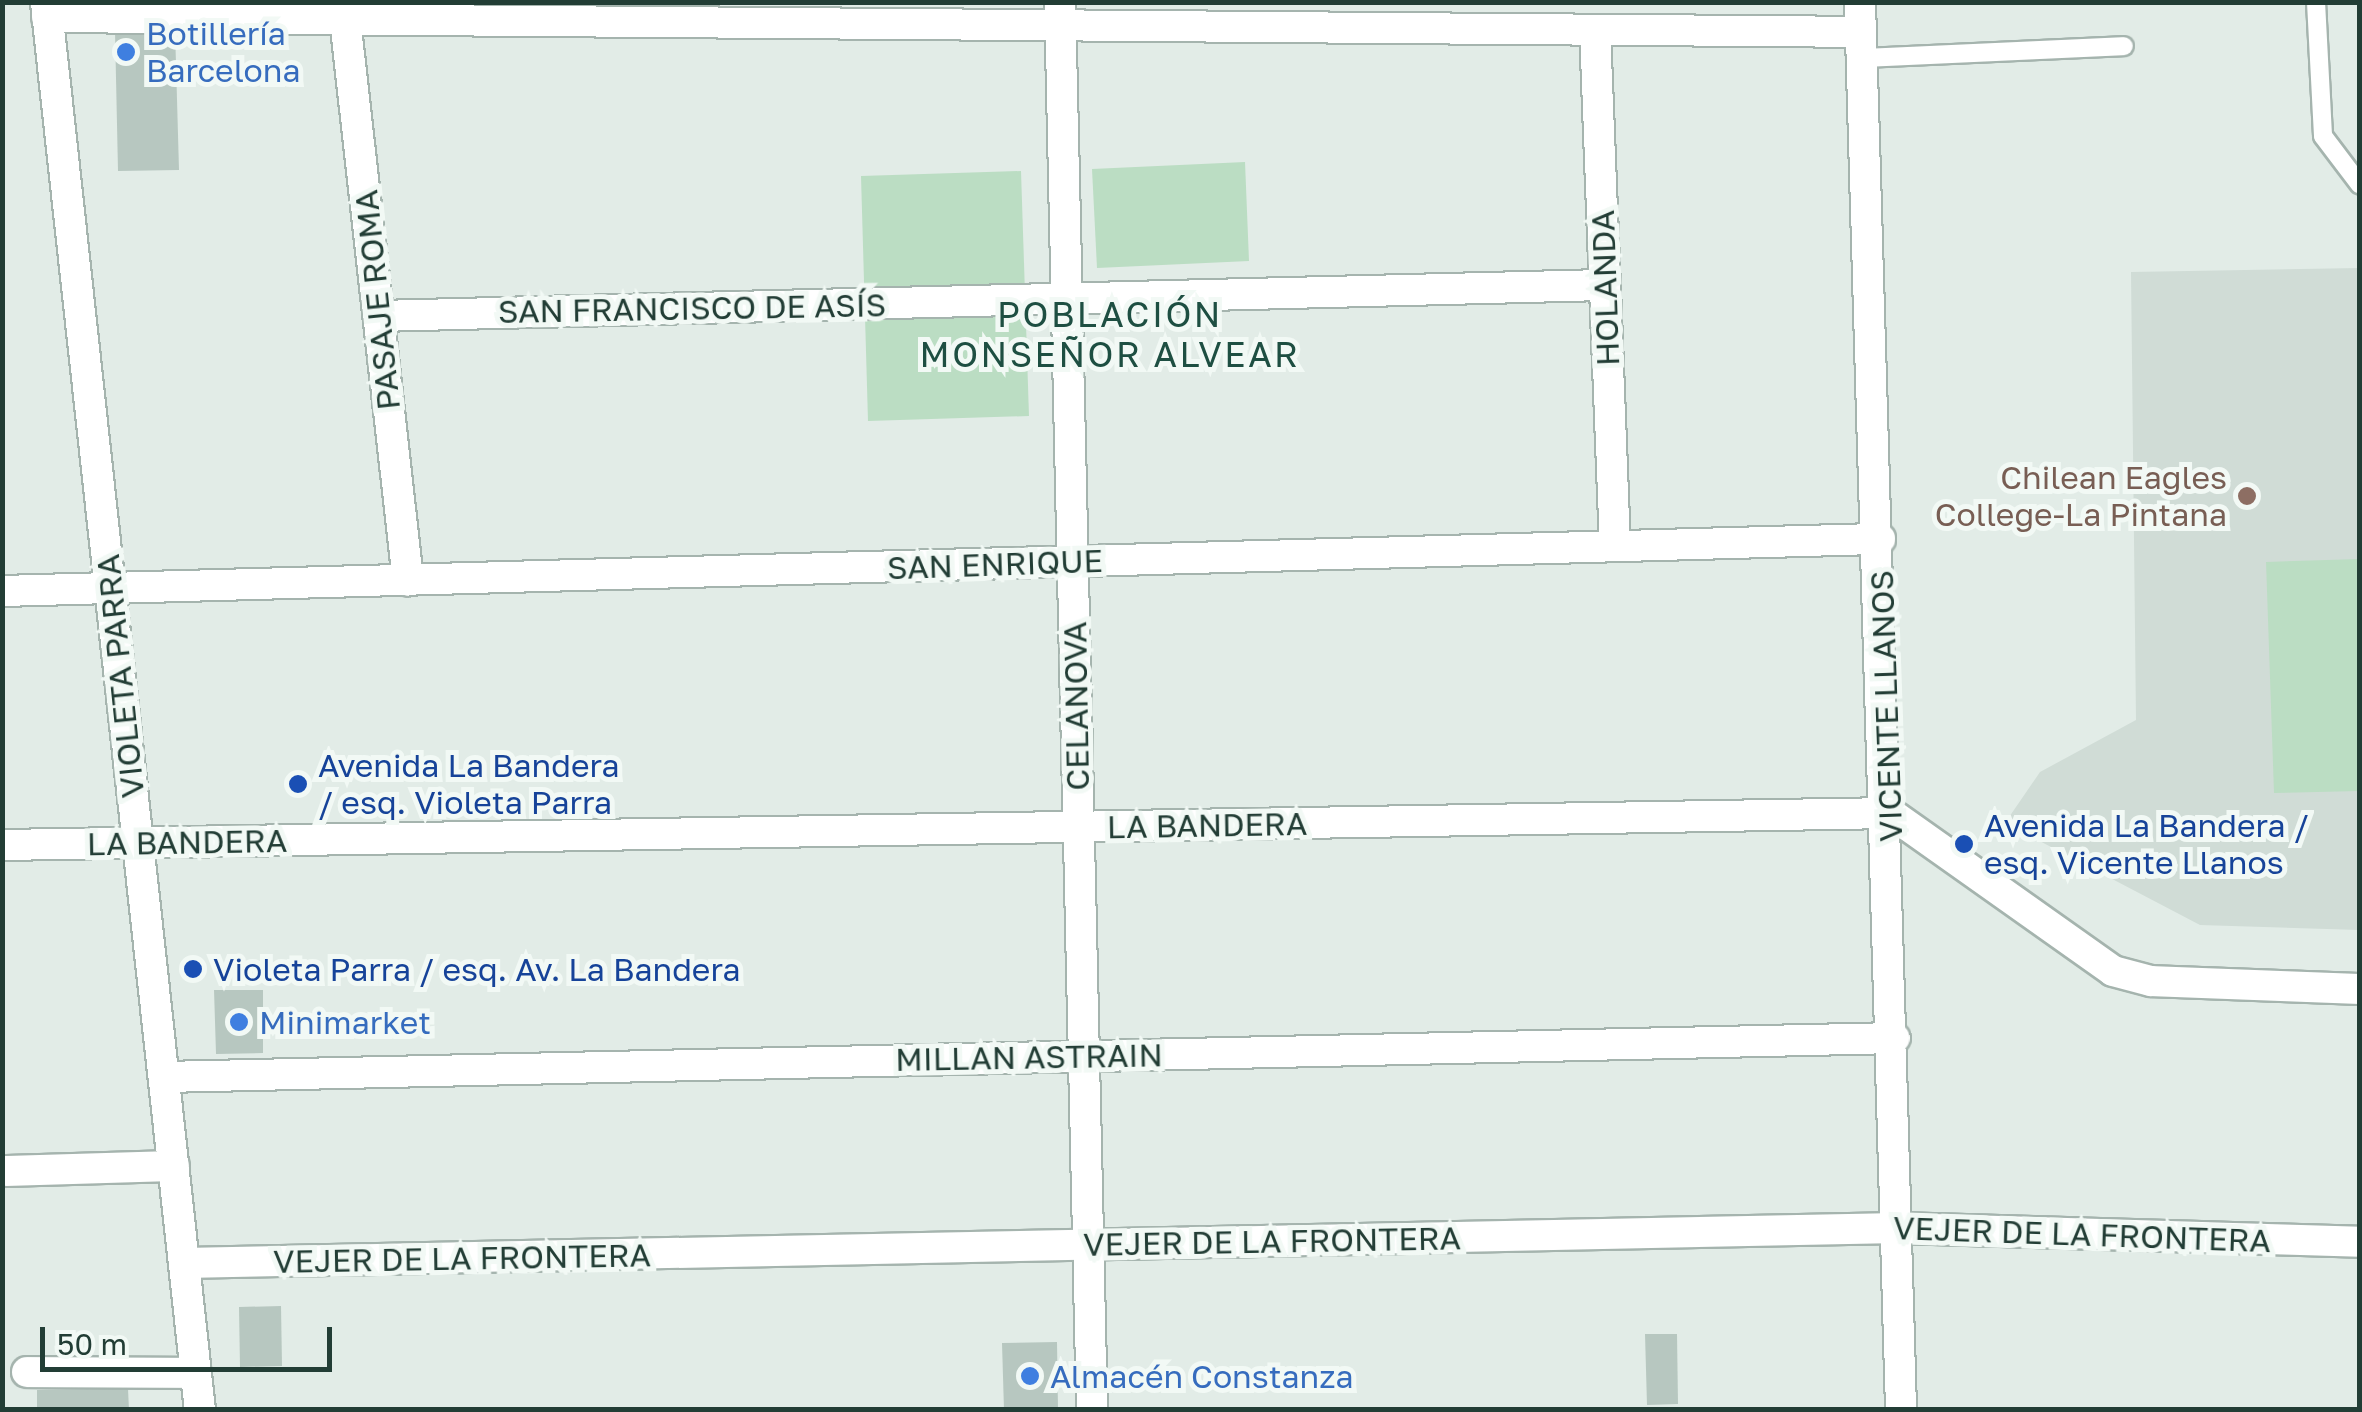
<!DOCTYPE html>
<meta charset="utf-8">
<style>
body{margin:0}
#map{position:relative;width:2362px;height:1412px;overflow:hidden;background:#e2ece7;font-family:"Golos Text",sans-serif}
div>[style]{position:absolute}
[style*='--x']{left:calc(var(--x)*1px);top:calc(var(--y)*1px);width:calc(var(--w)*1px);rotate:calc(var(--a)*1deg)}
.built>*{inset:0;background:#d0dcd6}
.green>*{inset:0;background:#bbddc3}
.building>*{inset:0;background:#b7c7c0}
.roads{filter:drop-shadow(2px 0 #a5b4ae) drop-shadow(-2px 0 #a5b4ae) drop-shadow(0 2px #a5b4ae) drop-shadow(0 -2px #a5b4ae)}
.lane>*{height:18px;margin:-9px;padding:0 9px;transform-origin:9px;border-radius:9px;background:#fff}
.street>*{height:30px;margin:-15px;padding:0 15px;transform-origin:15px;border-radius:15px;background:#fff}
.secondary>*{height:30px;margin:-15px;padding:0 15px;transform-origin:15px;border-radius:15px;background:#fff}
.dots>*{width:28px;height:28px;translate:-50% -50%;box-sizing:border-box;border:5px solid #f2f9f5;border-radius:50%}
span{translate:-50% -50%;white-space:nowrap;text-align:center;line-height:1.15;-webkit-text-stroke:10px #f2f9f5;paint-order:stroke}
.shop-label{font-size:32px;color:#366cbe}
.left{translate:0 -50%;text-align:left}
.street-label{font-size:32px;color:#223d35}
.education-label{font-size:32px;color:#785e54}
.right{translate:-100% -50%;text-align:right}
.transit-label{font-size:32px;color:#164399}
.neighbourhood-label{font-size:35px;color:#1e4f42;letter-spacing:2.5px}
.frame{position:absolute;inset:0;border:5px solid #223d35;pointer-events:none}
.scale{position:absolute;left:40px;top:1327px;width:292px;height:45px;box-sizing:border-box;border:5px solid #223d35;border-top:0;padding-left:12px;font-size:30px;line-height:35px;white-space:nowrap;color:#223d35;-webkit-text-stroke:8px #f2f9f5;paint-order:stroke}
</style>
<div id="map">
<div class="built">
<div style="clip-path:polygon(2359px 268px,2359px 930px,2200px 925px,2005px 823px,2040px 772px,2136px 720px,2131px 272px)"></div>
</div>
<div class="green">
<div style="clip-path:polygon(1245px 162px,1249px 261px,1097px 268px,1092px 169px)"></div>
<div style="clip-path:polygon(1021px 171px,1029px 416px,868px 421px,861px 176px)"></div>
<div style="clip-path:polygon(2359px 559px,2359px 791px,2274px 793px,2266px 562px)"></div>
</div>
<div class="building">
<div style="clip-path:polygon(175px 29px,179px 170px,118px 171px,115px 31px)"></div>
<div style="clip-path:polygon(214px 990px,263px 990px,263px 1053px,216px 1054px)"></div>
<div style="clip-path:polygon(281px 1306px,282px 1366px,240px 1367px,239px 1307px)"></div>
<div style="clip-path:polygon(1645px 1334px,1677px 1334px,1678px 1404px,1647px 1405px)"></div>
<div style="clip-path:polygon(1057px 1342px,1058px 1410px,1004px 1410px,1002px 1343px)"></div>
<div style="clip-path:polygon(128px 1389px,129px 1410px,37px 1410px,37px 1390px)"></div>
</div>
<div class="roads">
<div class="lane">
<div style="--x:2316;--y:2;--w:134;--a:87"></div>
<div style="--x:2323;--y:136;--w:61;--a:52.9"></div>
<div style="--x:1862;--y:58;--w:262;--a:-2.6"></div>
</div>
<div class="street">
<div style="--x:1060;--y:2;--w:1408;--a:88.7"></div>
<div style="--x:1860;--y:2;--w:1409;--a:88.33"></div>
<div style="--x:47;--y:17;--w:1814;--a:0.47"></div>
<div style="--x:345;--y:19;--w:565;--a:83.59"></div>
<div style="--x:1595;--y:30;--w:516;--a:87.78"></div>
<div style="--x:379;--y:316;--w:1226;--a:-1.45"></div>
<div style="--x:2;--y:591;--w:1879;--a:-1.59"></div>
<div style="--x:164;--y:1077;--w:1731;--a:-1.29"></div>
<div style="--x:6;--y:1171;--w:168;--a:-1.7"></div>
<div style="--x:184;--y:1263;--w:1715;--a:-1.17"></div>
<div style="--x:1899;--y:1228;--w:461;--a:1.7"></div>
<div style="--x:27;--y:1372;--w:169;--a:0.3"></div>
</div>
<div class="secondary">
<div style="--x:46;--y:2;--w:1416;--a:83.76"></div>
<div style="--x:2;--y:845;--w:1888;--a:-0.97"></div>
<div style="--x:1890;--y:813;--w:273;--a:35.3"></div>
<div style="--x:2113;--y:971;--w:39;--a:15"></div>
<div style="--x:2151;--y:981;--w:209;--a:2.2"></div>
</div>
</div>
<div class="dots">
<div style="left:126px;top:52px;background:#3f7fe0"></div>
<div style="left:2247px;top:496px;background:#8d6e63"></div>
<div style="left:298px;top:784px;background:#1a4fb4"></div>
<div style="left:1964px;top:844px;background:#1a4fb4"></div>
<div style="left:193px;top:969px;background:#1a4fb4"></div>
<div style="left:239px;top:1022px;background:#3f7fe0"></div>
<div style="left:1030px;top:1376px;background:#3f7fe0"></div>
</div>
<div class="shop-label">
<span class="left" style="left:146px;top:52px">Botillería<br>Barcelona</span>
<span class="left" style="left:259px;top:1022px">Minimarket</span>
<span class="left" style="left:1050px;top:1376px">Almacén Constanza</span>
</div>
<div class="street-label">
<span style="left:1605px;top:288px;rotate:-92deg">HOLANDA</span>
<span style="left:377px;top:300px;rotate:-96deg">PASAJE ROMA</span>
<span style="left:692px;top:308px;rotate:-1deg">SAN FRANCISCO DE ASÍS</span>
<span style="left:995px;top:564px;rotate:-2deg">SAN ENRIQUE</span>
<span style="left:120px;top:676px;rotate:-96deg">VIOLETA PARRA</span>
<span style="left:1076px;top:706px;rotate:-91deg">CELANOVA</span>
<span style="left:1886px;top:706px;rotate:-92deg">VICENTE LLANOS</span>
<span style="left:1207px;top:825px;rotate:-1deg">LA BANDERA</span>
<span style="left:187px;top:842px;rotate:-1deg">LA BANDERA</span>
<span style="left:1029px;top:1057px;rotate:-1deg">MILLAN ASTRAIN</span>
<span style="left:2082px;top:1234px;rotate:2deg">VEJER DE LA FRONTERA</span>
<span style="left:1272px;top:1241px;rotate:-1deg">VEJER DE LA FRONTERA</span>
<span style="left:462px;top:1258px;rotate:-1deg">VEJER DE LA FRONTERA</span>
</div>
<div class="education-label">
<span class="right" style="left:2227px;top:496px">Chilean Eagles<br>College-La Pintana</span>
</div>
<div class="transit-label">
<span class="left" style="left:318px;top:784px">Avenida La Bandera<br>/ esq. Violeta Parra</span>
<span class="left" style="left:1984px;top:844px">Avenida La Bandera /<br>esq. Vicente Llanos</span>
<span class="left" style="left:213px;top:969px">Violeta Parra / esq. Av. La Bandera</span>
</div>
<div class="neighbourhood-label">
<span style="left:1110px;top:334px">POBLACIÓN<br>MONSEÑOR ALVEAR</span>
</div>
<div class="frame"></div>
<div class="scale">50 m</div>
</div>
